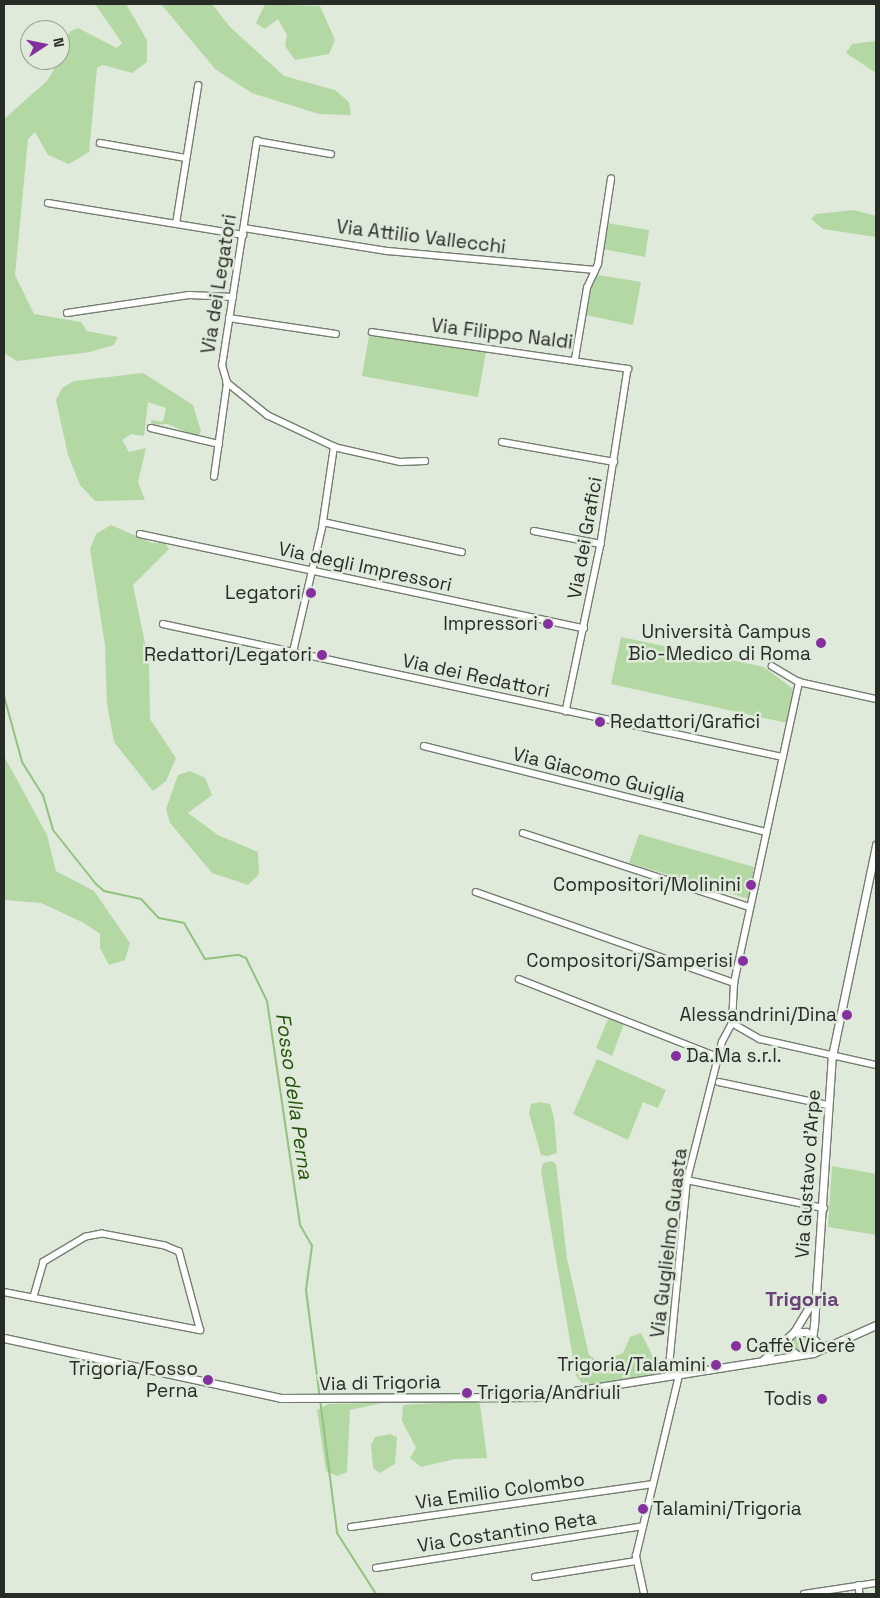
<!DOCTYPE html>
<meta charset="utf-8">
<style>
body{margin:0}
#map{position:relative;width:880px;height:1598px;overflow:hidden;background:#dfeadb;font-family:"Space Grotesk",sans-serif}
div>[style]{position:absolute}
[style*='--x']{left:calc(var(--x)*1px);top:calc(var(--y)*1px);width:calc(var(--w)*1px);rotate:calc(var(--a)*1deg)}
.green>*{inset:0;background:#b3d8a4}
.round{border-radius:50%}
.stream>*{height:2px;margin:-1px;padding:0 1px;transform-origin:1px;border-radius:1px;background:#92c37e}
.roads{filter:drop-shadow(1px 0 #747d70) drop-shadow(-1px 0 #747d70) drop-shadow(0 1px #747d70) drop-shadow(0 -1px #747d70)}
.minor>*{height:5.5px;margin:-2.75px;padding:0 2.75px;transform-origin:2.75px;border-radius:2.75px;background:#fff}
.tertiary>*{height:7px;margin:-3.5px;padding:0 3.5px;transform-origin:3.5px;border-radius:3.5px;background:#fff}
.dots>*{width:14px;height:14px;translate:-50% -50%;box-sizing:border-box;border:2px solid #dfeadb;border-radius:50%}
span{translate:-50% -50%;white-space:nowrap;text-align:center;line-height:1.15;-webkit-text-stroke:5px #dfeadb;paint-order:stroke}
.street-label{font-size:19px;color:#282c27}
.poi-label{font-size:19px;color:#282c27}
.right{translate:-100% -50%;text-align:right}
.left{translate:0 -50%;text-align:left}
.water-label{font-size:20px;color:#245109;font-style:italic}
.neighbourhood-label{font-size:20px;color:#694077;font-weight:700}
.frame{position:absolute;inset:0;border:5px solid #282c27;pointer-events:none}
.north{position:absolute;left:20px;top:20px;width:50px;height:50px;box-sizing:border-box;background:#dfeadb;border:1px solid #969e93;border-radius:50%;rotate:79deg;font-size:14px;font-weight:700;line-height:20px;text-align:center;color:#282c27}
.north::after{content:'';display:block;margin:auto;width:18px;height:22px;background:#84309e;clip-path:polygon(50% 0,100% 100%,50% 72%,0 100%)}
</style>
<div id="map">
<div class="green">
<div style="clip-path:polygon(95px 4px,126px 4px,147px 40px,147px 62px,132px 73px,103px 65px,97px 68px,89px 152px,69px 164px,48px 155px,35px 132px,28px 139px,15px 275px,34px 314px,81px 322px,87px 331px,118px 337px,114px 345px,90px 352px,17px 361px,4px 353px,4px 119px,47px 81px,60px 60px,69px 32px,78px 28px,117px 48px,122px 43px)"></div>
<div style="clip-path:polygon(161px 4px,212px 4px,230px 27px,284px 76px,335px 90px,349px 102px,351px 115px,319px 114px,252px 93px,215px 69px)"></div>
<div style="clip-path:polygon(265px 4px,320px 6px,335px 40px,329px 54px,295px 60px,285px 46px,287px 35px,278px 19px,265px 29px,256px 23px)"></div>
<div style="clip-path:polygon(876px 41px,876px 73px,846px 53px,852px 44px)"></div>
<div style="clip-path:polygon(854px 210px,876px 216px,876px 237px,823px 229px,811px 219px,816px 214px)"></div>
<div style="clip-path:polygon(607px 223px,649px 230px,645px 257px,603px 249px)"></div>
<div style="clip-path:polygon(599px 275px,641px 282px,633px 325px,586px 315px,594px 277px)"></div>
<div style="clip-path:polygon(369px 336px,486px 351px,478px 397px,362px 376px)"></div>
<div style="clip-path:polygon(143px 373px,193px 405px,201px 431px,198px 437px,168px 424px,151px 425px,151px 420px,163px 422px,166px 408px,148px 402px,144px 436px,131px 434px,122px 440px,129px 452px,146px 448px,138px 482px,145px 500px,95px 501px,80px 485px,68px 455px,56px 400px,62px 388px,74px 381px)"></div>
<div style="clip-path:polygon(111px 525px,152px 543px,165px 543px,169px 549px,133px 585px,149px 663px,150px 719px,176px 758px,166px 781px,153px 791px,114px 742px,107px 704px,105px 645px,90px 549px,96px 534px)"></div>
<div style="clip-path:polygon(621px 637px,764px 667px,793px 689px,787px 723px,611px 684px)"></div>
<div style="clip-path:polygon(4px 756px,47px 835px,56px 871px,94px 891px,130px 943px,125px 960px,109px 965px,100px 948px,100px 934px,84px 923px,41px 903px,4px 900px)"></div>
<div style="clip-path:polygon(190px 771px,205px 778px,212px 795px,188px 813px,218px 835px,258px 852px,259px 874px,248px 885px,212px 873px,170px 823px,166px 809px,178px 775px)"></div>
<div style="clip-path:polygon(639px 834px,754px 867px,749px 899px,629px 863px)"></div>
<div style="clip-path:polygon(608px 1019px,624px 1024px,612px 1056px,596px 1048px)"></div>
<div style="clip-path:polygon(597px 1059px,666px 1090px,658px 1108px,643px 1102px,628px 1140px,573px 1114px)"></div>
<div style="clip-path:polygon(540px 1102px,550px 1104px,554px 1118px,557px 1153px,547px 1156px,541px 1155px,529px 1113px,531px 1104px)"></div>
<div style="clip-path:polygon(551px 1161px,556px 1164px,567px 1259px,589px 1355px,600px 1362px,623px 1353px,630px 1337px,641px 1333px,659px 1368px,654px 1375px,586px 1388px,576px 1376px,541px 1171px,543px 1163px)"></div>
<div style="clip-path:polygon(832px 1166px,876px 1174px,876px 1235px,828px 1227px)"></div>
<div class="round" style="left:791px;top:1333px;width:18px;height:18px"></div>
<div style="clip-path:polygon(471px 1401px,480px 1404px,487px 1458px,455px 1459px,421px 1467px,410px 1458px,416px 1448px,402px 1421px,403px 1405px)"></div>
<div style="clip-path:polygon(382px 1403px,350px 1410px,347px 1472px,337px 1476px,326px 1471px,317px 1410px,328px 1404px)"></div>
<div style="clip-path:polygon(390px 1434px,397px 1437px,395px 1464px,380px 1473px,373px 1468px,371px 1445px,375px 1437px)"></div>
</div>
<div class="stream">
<div style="--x:4;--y:666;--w:11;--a:90"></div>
<div style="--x:4;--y:696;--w:68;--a:74.7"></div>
<div style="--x:22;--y:762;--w:39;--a:58"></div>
<div style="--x:43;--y:795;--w:36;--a:74"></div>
<div style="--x:53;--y:830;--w:69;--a:51.5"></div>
<div style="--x:96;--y:884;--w:11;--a:41"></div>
<div style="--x:104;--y:891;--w:38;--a:12"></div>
<div style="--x:141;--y:899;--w:26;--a:47"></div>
<div style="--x:159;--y:918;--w:25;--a:11"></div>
<div style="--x:184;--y:923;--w:42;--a:59.7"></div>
<div style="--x:205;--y:959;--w:34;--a:-7"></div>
<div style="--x:239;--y:955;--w:8;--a:23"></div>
<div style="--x:246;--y:958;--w:48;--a:64"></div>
<div style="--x:267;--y:1001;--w:226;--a:81.6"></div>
<div style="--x:300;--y:1225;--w:24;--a:60"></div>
<div style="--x:312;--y:1246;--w:44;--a:97.8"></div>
<div style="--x:306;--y:1290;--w:245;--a:82.7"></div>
<div style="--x:337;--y:1533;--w:72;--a:57.4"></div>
</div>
<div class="roads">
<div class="minor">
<div style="--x:100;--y:143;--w:87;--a:9.9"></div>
<div style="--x:48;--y:203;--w:198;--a:9.3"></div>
<div style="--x:176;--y:224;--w:140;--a:-80.9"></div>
<div style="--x:244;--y:228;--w:146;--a:9.1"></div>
<div style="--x:388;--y:251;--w:208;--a:5.2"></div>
<div style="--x:67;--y:313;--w:123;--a:-8.4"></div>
<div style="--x:189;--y:295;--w:44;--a:2.6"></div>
<div style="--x:229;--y:318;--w:108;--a:8.5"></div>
<div style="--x:372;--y:332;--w:259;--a:8.2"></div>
<div style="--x:628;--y:369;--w:177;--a:98.8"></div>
<div style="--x:601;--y:544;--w:171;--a:101.8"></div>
<div style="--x:575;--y:359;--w:72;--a:-80.4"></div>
<div style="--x:587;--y:288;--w:26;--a:-65"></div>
<div style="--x:598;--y:264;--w:86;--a:-81.3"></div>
<div style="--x:151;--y:428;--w:70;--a:13.2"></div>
<div style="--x:502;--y:442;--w:114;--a:10.1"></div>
<div style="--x:334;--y:447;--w:68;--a:12.8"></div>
<div style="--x:400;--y:462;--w:25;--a:-2"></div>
<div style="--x:214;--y:477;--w:95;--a:-82.1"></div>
<div style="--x:323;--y:522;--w:142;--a:12.2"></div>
<div style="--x:534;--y:531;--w:68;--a:11"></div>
<div style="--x:140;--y:534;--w:454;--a:12"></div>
<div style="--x:163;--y:624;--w:634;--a:12.11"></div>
<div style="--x:293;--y:652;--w:127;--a:-76.8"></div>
<div style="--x:322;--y:528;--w:82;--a:-81.6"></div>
<div style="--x:334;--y:447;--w:73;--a:-154.8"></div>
<div style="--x:268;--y:416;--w:53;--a:-141.2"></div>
<div style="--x:227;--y:383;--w:18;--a:-106"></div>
<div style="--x:222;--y:366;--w:228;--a:-81.2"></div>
<div style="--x:257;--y:141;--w:75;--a:10"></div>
<div style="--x:772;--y:666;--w:31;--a:31"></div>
<div style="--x:799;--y:682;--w:79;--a:12.4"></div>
<div style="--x:424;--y:746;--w:353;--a:14.1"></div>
<div style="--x:523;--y:833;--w:239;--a:18.1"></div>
<div style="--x:476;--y:892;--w:274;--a:19.4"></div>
<div style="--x:519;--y:979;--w:214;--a:21.4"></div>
<div style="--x:732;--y:1023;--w:32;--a:30"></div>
<div style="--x:760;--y:1039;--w:119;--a:12.6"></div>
<div style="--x:719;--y:1082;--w:111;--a:11.9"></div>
<div style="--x:687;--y:1180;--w:140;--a:11.6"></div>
<div style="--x:4;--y:1292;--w:200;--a:11"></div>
<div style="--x:200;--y:1330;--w:81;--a:-105.1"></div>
<div style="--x:179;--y:1252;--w:15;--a:-157"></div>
<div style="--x:165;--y:1246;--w:64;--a:-169.2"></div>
<div style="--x:102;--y:1234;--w:16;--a:169"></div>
<div style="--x:86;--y:1237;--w:49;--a:149.2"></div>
<div style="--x:44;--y:1262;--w:36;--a:106"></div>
<div style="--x:668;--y:1377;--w:198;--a:-84.5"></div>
<div style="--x:687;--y:1180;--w:142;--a:-75.8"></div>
<div style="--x:722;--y:1042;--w:21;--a:-62"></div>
<div style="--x:732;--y:1023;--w:40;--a:-87.1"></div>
<div style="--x:734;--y:983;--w:308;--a:-77.8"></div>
<div style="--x:351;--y:1527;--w:305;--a:-8.1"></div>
<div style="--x:376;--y:1568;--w:270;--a:-8.9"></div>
<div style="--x:535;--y:1577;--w:102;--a:-9"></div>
<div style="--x:859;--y:1585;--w:9;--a:84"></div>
<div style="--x:644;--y:1594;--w:39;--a:-102"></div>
<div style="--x:636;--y:1556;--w:186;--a:-76.6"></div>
<div style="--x:804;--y:1594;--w:73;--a:-8.7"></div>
</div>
<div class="tertiary">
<div style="--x:794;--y:1332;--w:12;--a:0"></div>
<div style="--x:806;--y:1332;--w:18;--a:43"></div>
<div style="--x:819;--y:1344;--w:11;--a:15"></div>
<div style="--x:4;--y:1338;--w:283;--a:12.2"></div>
<div style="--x:281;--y:1398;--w:255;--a:-0.2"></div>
<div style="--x:536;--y:1397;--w:280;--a:-9"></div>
<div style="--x:813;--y:1353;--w:69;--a:-24"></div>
<div style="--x:788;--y:1338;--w:10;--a:90"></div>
<div style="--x:788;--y:1348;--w:11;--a:38"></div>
<div style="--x:805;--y:1354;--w:10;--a:-53"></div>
<div style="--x:811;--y:1346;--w:21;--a:-82"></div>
<div style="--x:814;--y:1325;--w:270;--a:-86.2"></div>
<div style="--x:832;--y:1056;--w:216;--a:-78.2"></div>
<div style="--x:763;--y:1360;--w:42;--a:-42.1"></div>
<div style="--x:794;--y:1332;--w:37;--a:-59"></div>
</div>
</div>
<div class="dots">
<div style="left:311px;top:593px;background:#84309e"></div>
<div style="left:548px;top:624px;background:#84309e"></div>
<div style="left:821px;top:643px;background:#84309e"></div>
<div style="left:322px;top:655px;background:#84309e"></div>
<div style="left:600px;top:722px;background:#84309e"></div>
<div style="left:751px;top:885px;background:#84309e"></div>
<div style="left:743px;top:961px;background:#84309e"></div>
<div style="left:847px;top:1015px;background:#84309e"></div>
<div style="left:676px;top:1056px;background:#84309e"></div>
<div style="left:736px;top:1346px;background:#84309e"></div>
<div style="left:716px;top:1365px;background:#84309e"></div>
<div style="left:208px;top:1380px;background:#84309e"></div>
<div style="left:467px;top:1393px;background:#84309e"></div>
<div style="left:822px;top:1399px;background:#84309e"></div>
<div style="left:643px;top:1509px;background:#84309e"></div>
</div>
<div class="street-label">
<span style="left:421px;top:237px;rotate:7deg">Via Attilio Vallecchi</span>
<span style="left:219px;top:284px;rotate:-81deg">Via dei Legatori</span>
<span style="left:502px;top:334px;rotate:7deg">Via Filippo Naldi</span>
<span style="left:585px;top:538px;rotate:-80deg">Via dei Grafici</span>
<span style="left:365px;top:567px;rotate:12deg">Via degli Impressori</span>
<span style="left:476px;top:676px;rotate:12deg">Via dei Redattori</span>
<span style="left:599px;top:775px;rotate:14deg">Via Giacomo Guiglia</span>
<span style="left:808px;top:1174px;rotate:-86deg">Via Gustavo d'Arpe</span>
<span style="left:669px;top:1243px;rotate:-83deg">Via Guglielmo Guasta</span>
<span style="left:380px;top:1383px;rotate:-1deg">Via di Trigoria</span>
<span style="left:500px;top:1491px;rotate:-8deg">Via Emilio Colombo</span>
<span style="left:507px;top:1532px;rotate:-9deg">Via Costantino Reta</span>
</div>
<div class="poi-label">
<span class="right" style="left:301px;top:593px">Legatori</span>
<span class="right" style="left:538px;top:624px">Impressori</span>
<span class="right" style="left:811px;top:643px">Università Campus<br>Bio-Medico di Roma</span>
<span class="right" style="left:312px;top:655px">Redattori/Legatori</span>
<span class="left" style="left:610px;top:722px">Redattori/Grafici</span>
<span class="right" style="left:741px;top:885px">Compositori/Molinini</span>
<span class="right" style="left:733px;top:961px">Compositori/Samperisi</span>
<span class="right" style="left:837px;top:1015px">Alessandrini/Dina</span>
<span class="left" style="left:686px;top:1056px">Da.Ma s.r.l.</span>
<span class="left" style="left:746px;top:1346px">Caffè Vicerè</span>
<span class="right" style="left:706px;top:1365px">Trigoria/Talamini</span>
<span class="right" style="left:198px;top:1380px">Trigoria/Fosso<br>Perna</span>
<span class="left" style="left:477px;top:1393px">Trigoria/Andriuli</span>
<span class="right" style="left:812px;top:1399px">Todis</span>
<span class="left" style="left:653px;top:1509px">Talamini/Trigoria</span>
</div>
<div class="water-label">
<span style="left:294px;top:1096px;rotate:82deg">Fosso della Perna</span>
</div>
<div class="neighbourhood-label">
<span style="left:802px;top:1299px">Trigoria</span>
</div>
<div class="frame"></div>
<div class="north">N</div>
</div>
